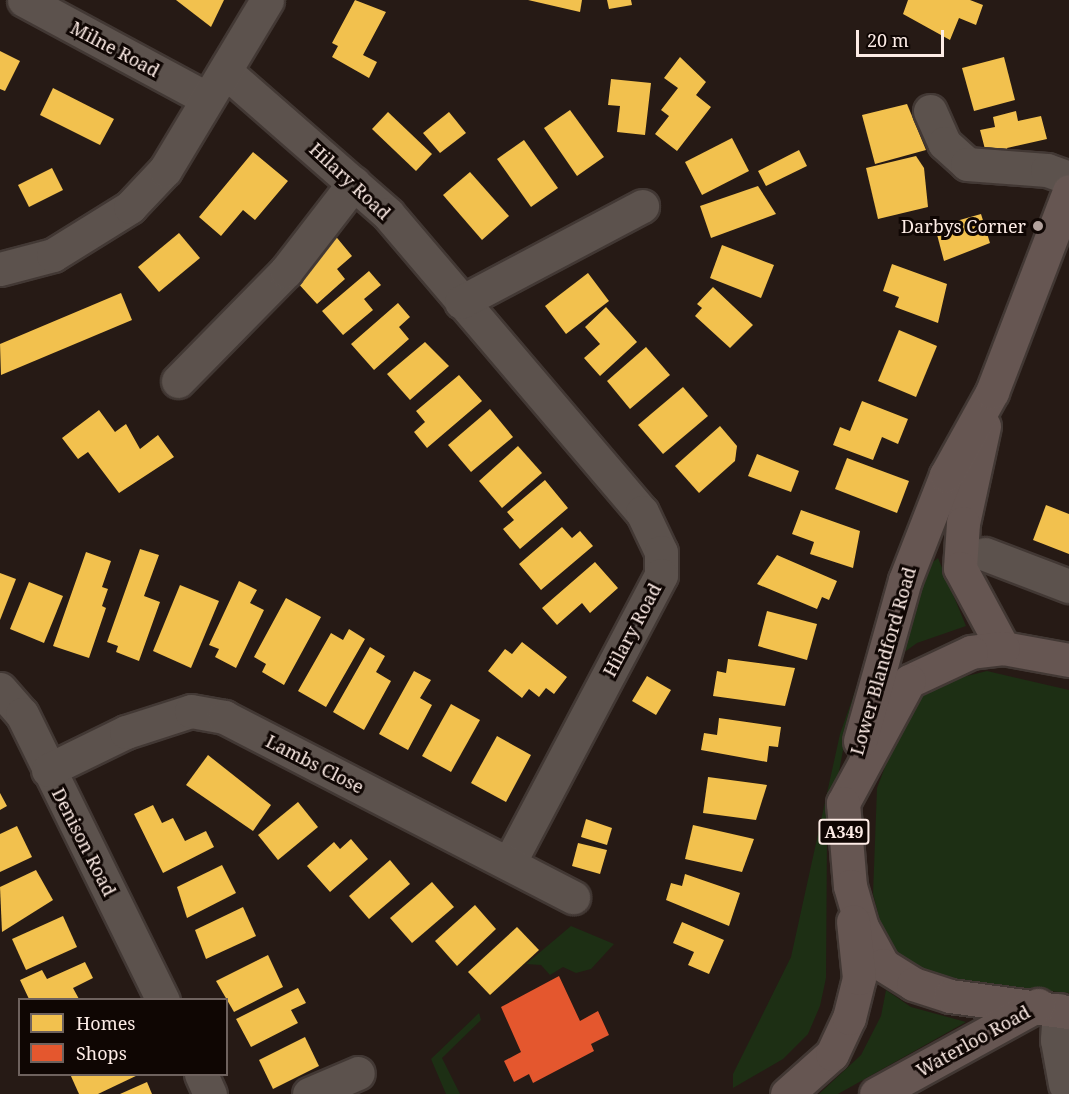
<!DOCTYPE html>
<style>
body{margin:0}
#map{position:relative;width:1069px;height:1094px;overflow:hidden;background:#261a15;font-family:"Noto Serif",serif}
div>[style]{position:absolute}
[style*='--x']{left:calc(var(--x)*1px);top:calc(var(--y)*1px);width:calc(var(--w)*1px);rotate:calc(var(--a)*1deg)}
.green>*{inset:0;background:#1d2f14}
.homes>*{inset:0;background:#f2c14e}
.shops>*{inset:0;background:#e4572e}
.roads{filter:drop-shadow(2px 0 #423834) drop-shadow(-2px 0 #423834) drop-shadow(0 2px #423834) drop-shadow(0 -2px #423834)}
.minor>*{height:33px;margin:-16.5px;padding:0 16.5px;transform-origin:16.5px;border-radius:16.5px;background:#5c524d}
.major>*{height:33px;margin:-16.5px;padding:0 16.5px;transform-origin:16.5px;border-radius:16.5px;background:#665652}
.dots>*{width:16px;height:16px;translate:-50% -50%;box-sizing:border-box;border:3px solid #0f0603;border-radius:50%}
span{translate:-50% -50%;white-space:nowrap;text-align:center;line-height:1.15;-webkit-text-stroke:6px #0f0603;paint-order:stroke}
.shield-label span{padding:2px 4px;background:#0f0603;border:2px solid;border-radius:4px;-webkit-text-stroke-width:0}
.shield-label{font-size:16px;color:#fdece6;font-weight:700}
.street-label{font-size:18px;color:#fdece6}
.poi-label{font-size:18px;color:#fdece6}
.right{translate:-100% -50%;text-align:right}
.legend{position:absolute;left:18px;top:998px;width:210px;height:78px;box-sizing:border-box;background:#0f0603;border:2px solid #6e625e;margin:0;padding:8px 10px;list-style:none;font-size:18px;color:#fdece6}
.legend li{display:flex;align-items:center;gap:12px;height:30px}
.legend b{width:30px;border:2px solid #6e625e}
.scale{position:absolute;left:856px;top:30px;width:88px;height:27px;box-sizing:border-box;border:3px solid #fdece6;border-top:0;padding-left:8px;font-size:18px;line-height:21px;white-space:nowrap;color:#fdece6;-webkit-text-stroke:4px #0f0603;paint-order:stroke}
</style>
<div id="map">
<div class="green">
<div style="clip-path:polygon(904px 552px,846px 735px,827px 834px,826px 978px,820px 1006px,808px 1034px,783px 1059px,733px 1088px,733px 1074px,791px 957px,840px 734px)"></div>
<div style="clip-path:polygon(938px 558px,966px 626px,917px 643px,892px 661px,929px 565px)"></div>
<div style="clip-path:polygon(987px 671px,1069px 690px,1069px 993px,965px 982px,920px 967px,897px 953px,883px 933px,873px 894px,877px 788px,907px 709px,939px 683px)"></div>
<div style="clip-path:polygon(571px 926px,614px 944px,591px 969px,576px 973px,563px 967px,550px 975px,541px 965px,526px 964px)"></div>
<div style="clip-path:polygon(886px 990px,911px 1007px,966px 1022px,838px 1094px,819px 1094px,861px 1055px,881px 1016px)"></div>
<div style="clip-path:polygon(479px 1013px,481px 1020px,442px 1058px,460px 1094px,446px 1094px,431px 1059px)"></div>
</div>
<div class="homes">
<div style="clip-path:polygon(176px 0,224px 0,211px 27px)"></div>
<div style="clip-path:polygon(355px 0,386px 12px,363px 55px,377px 62px,369px 78px,332px 57px,338px 46px,332px 43px)"></div>
<div style="clip-path:polygon(528px 0,582px 0,580px 12px)"></div>
<div style="clip-path:polygon(607px 0,631px 0,632px 5px,609px 9px)"></div>
<div style="clip-path:polygon(908px 0,970px 0,983px 5px,976px 25px,959px 18px,950px 40px,903px 14px)"></div>
<div style="clip-path:polygon(0 51px,20px 61px,5px 91px,0 89px)"></div>
<div style="clip-path:polygon(680px 57px,706px 82px,696px 95px,711px 107px,677px 151px,655px 134px,669px 116px,661px 110px,678px 88px,664px 78px)"></div>
<div style="clip-path:polygon(1004px 57px,1015px 100px,974px 111px,962px 68px)"></div>
<div style="clip-path:polygon(611px 79px,651px 83px,645px 135px,617px 132px,620px 106px,608px 105px)"></div>
<div style="clip-path:polygon(53px 88px,114px 119px,100px 145px,40px 115px)"></div>
<div style="clip-path:polygon(907px 104px,926px 150px,875px 164px,862px 115px)"></div>
<div style="clip-path:polygon(570px 110px,604px 157px,577px 176px,544px 128px)"></div>
<div style="clip-path:polygon(1016px 111px,1018px 121px,1041px 116px,1047px 139px,1007px 148px,1011px 163px,986px 153px,980px 130px,995px 127px,993px 117px)"></div>
<div style="clip-path:polygon(388px 112px,432px 154px,416px 171px,372px 129px)"></div>
<div style="clip-path:polygon(449px 112px,466px 133px,440px 153px,423px 133px)"></div>
<div style="clip-path:polygon(732px 138px,749px 171px,702px 195px,685px 162px)"></div>
<div style="clip-path:polygon(524px 140px,558px 188px,531px 207px,497px 159px)"></div>
<div style="clip-path:polygon(799px 150px,807px 166px,766px 186px,758px 171px)"></div>
<div style="clip-path:polygon(253px 152px,288px 181px,255px 220px,243px 210px,221px 236px,199px 217px)"></div>
<div style="clip-path:polygon(916px 156px,924px 168px,928px 207px,878px 219px,866px 168px)"></div>
<div style="clip-path:polygon(52px 168px,63px 190px,29px 207px,18px 185px)"></div>
<div style="clip-path:polygon(470px 172px,509px 216px,482px 240px,443px 195px)"></div>
<div style="clip-path:polygon(758px 186px,776px 214px,711px 238px,700px 206px)"></div>
<div style="clip-path:polygon(981px 214px,990px 243px,944px 261px,935px 227px)"></div>
<div style="clip-path:polygon(179px 233px,200px 258px,159px 292px,138px 267px)"></div>
<div style="clip-path:polygon(333px 233px,352px 256px,337px 269px,345px 279px,317px 304px,295px 280px)"></div>
<div style="clip-path:polygon(722px 245px,774px 265px,761px 298px,710px 278px)"></div>
<div style="clip-path:polygon(892px 264px,947px 284px,938px 323px,895px 307px,899px 297px,883px 291px)"></div>
<div style="clip-path:polygon(369px 271px,381px 285px,364px 299px,373px 310px,343px 335px,322px 311px)"></div>
<div style="clip-path:polygon(588px 273px,609px 301px,566px 334px,545px 306px)"></div>
<div style="clip-path:polygon(713px 287px,753px 325px,730px 348px,695px 316px,702px 308px,697px 304px)"></div>
<div style="clip-path:polygon(121px 293px,132px 320px,1px 375px,0 344px)"></div>
<div style="clip-path:polygon(398px 303px,410px 317px,399px 327px,409px 339px,374px 370px,351px 344px)"></div>
<div style="clip-path:polygon(606px 307px,637px 342px,600px 376px,584px 358px,600px 344px,585px 327px)"></div>
<div style="clip-path:polygon(899px 330px,937px 346px,916px 397px,878px 381px)"></div>
<div style="clip-path:polygon(425px 342px,449px 366px,410px 400px,387px 374px)"></div>
<div style="clip-path:polygon(646px 347px,670px 375px,630px 409px,607px 381px)"></div>
<div style="clip-path:polygon(459px 375px,482px 401px,427px 448px,414px 432px,425px 422px,416px 411px)"></div>
<div style="clip-path:polygon(683px 387px,708px 416px,663px 454px,638px 425px)"></div>
<div style="clip-path:polygon(862px 401px,908px 419px,898px 444px,882px 437px,873px 460px,833px 445px,840px 427px,850px 431px)"></div>
<div style="clip-path:polygon(490px 409px,513px 437px,471px 472px,448px 445px)"></div>
<div style="clip-path:polygon(99px 410px,115px 432px,126px 424px,140px 449px,158px 435px,174px 457px,119px 493px,88px 452px,78px 459px,62px 438px)"></div>
<div style="clip-path:polygon(720px 426px,737px 446px,735px 461px,699px 493px,675px 466px)"></div>
<div style="clip-path:polygon(518px 446px,542px 473px,502px 508px,479px 481px)"></div>
<div style="clip-path:polygon(757px 454px,799px 471px,791px 492px,748px 476px)"></div>
<div style="clip-path:polygon(847px 458px,909px 481px,897px 513px,835px 489px)"></div>
<div style="clip-path:polygon(545px 480px,568px 508px,520px 549px,503px 529px,514px 520px,507px 512px)"></div>
<div style="clip-path:polygon(1046px 505px,1069px 514px,1069px 554px,1033px 540px)"></div>
<div style="clip-path:polygon(801px 510px,860px 531px,853px 568px,810px 554px,814px 542px,792px 534px)"></div>
<div style="clip-path:polygon(562px 527px,572px 538px,580px 531px,593px 546px,541px 590px,519px 564px)"></div>
<div style="clip-path:polygon(140px 549px,159px 555px,144px 596px,160px 602px,139px 661px,116px 652px,118px 646px,107px 642px)"></div>
<div style="clip-path:polygon(86px 552px,111px 561px,102px 587px,108px 589px,102px 606px,106px 608px,89px 658px,53px 646px)"></div>
<div style="clip-path:polygon(777px 555px,837px 581px,829px 600px,822px 597px,817px 609px,757px 584px)"></div>
<div style="clip-path:polygon(595px 562px,618px 588px,590px 613px,582px 603px,557px 625px,542px 608px)"></div>
<div style="clip-path:polygon(0 573px,16px 579px,0 620px)"></div>
<div style="clip-path:polygon(239px 581px,257px 590px,250px 603px,264px 610px,236px 668px,215px 657px,219px 649px,209px 645px)"></div>
<div style="clip-path:polygon(29px 582px,63px 596px,44px 643px,10px 629px)"></div>
<div style="clip-path:polygon(180px 585px,219px 601px,191px 668px,153px 651px)"></div>
<div style="clip-path:polygon(286px 598px,321px 617px,284px 685px,262px 672px,266px 664px,254px 657px)"></div>
<div style="clip-path:polygon(767px 611px,817px 624px,807px 660px,758px 646px)"></div>
<div style="clip-path:polygon(349px 629px,365px 639px,326px 707px,298px 691px,331px 633px,343px 640px)"></div>
<div style="clip-path:polygon(522px 642px,567px 677px,554px 694px,546px 688px,539px 697px,529px 689px,522px 698px,488px 671px,505px 649px,512px 654px)"></div>
<div style="clip-path:polygon(370px 647px,385px 656px,376px 672px,391px 681px,364px 730px,333px 712px)"></div>
<div style="clip-path:polygon(728px 659px,795px 668px,785px 706px,713px 696px,717px 671px,726px 673px)"></div>
<div style="clip-path:polygon(414px 671px,431px 680px,420px 698px,432px 705px,408px 750px,379px 734px)"></div>
<div style="clip-path:polygon(647px 676px,671px 690px,656px 715px,632px 701px)"></div>
<div style="clip-path:polygon(451px 704px,480px 720px,451px 772px,422px 756px)"></div>
<div style="clip-path:polygon(719px 718px,781px 727px,778px 747px,769px 746px,767px 762px,701px 750px,704px 733px,717px 735px)"></div>
<div style="clip-path:polygon(497px 736px,531px 755px,506px 802px,471px 783px)"></div>
<div style="clip-path:polygon(208px 755px,271px 805px,253px 831px,186px 785px)"></div>
<div style="clip-path:polygon(708px 777px,767px 785px,756px 820px,703px 813px)"></div>
<div style="clip-path:polygon(0 793px,7px 806px,0 810px)"></div>
<div style="clip-path:polygon(298px 802px,318px 827px,278px 860px,258px 835px)"></div>
<div style="clip-path:polygon(153px 805px,162px 823px,173px 818px,185px 841px,206px 831px,214px 847px,163px 873px,134px 814px)"></div>
<div style="clip-path:polygon(586px 819px,612px 828px,607px 845px,581px 837px)"></div>
<div style="clip-path:polygon(693px 825px,754px 839px,742px 872px,685px 859px)"></div>
<div style="clip-path:polygon(17px 826px,32px 857px,0 872px,0 834px)"></div>
<div style="clip-path:polygon(351px 839px,368px 859px,330px 892px,307px 866px,334px 842px,340px 849px)"></div>
<div style="clip-path:polygon(578px 843px,607px 850px,600px 874px,572px 866px)"></div>
<div style="clip-path:polygon(390px 860px,410px 884px,369px 919px,349px 896px)"></div>
<div style="clip-path:polygon(222px 865px,236px 893px,187px 918px,177px 887px)"></div>
<div style="clip-path:polygon(36px 870px,53px 900px,2px 932px,0 887px)"></div>
<div style="clip-path:polygon(685px 874px,740px 893px,729px 926px,666px 900px,671px 883px,682px 886px)"></div>
<div style="clip-path:polygon(432px 882px,454px 907px,412px 943px,390px 918px)"></div>
<div style="clip-path:polygon(475px 905px,496px 929px,457px 966px,435px 941px)"></div>
<div style="clip-path:polygon(243px 907px,256px 936px,206px 959px,195px 930px)"></div>
<div style="clip-path:polygon(63px 916px,77px 947px,26px 970px,12px 939px)"></div>
<div style="clip-path:polygon(682px 922px,724px 940px,709px 974px,688px 965px,694px 952px,673px 943px)"></div>
<div style="clip-path:polygon(517px 927px,539px 950px,490px 995px,468px 972px)"></div>
<div style="clip-path:polygon(268px 955px,283px 987px,234px 1012px,216px 981px)"></div>
<div style="clip-path:polygon(85px 962px,93px 978px,73px 988px,79px 999px,29px 999px,20px 980px,42px 970px,47px 979px)"></div>
<div style="clip-path:polygon(298px 988px,306px 1003px,291px 1010px,298px 1023px,251px 1047px,236px 1019px)"></div>
<div style="clip-path:polygon(305px 1037px,319px 1066px,273px 1089px,259px 1060px)"></div>
<div style="clip-path:polygon(70px 1074px,140px 1074px,98px 1094px,79px 1094px)"></div>
<div style="clip-path:polygon(147px 1082px,152px 1094px,120px 1094px)"></div>
</div>
<div class="shops">
<div style="clip-path:polygon(559px 976px,580px 1021px,598px 1011px,609px 1035px,591px 1044px,594px 1051px,533px 1083px,529px 1074px,514px 1082px,504px 1061px,521px 1052px,501px 1007px)"></div>
</div>
<div class="roads">
<div class="minor">
<div style="--x:24;--y:0;--w:207;--a:28.3"></div>
<div style="--x:226;--y:72;--w:215;--a:41.2"></div>
<div style="--x:388;--y:214;--w:392;--a:49.6"></div>
<div style="--x:642;--y:512;--w:44;--a:64.6"></div>
<div style="--x:661;--y:552;--w:23;--a:90"></div>
<div style="--x:661;--y:575;--w:326;--a:117.8"></div>
<div style="--x:930;--y:111;--w:35;--a:66"></div>
<div style="--x:944;--y:143;--w:31;--a:42"></div>
<div style="--x:967;--y:164;--w:80;--a:4.3"></div>
<div style="--x:1047;--y:170;--w:23;--a:20"></div>
<div style="--x:0;--y:269;--w:55;--a:-14.8"></div>
<div style="--x:53;--y:255;--w:91;--a:-31.9"></div>
<div style="--x:130;--y:207;--w:51;--a:-46.6"></div>
<div style="--x:165;--y:170;--w:198;--a:-59"></div>
<div style="--x:461;--y:302;--w:205;--a:-27.9"></div>
<div style="--x:178;--y:381;--w:154;--a:-45.5"></div>
<div style="--x:286;--y:271;--w:111;--a:-52.3"></div>
<div style="--x:985;--y:554;--w:90;--a:20.9"></div>
<div style="--x:0;--y:689;--w:33;--a:49"></div>
<div style="--x:22;--y:714;--w:319;--a:63.8"></div>
<div style="--x:48;--y:770;--w:87;--a:-26"></div>
<div style="--x:126;--y:732;--w:68;--a:-17.9"></div>
<div style="--x:191;--y:711;--w:34;--a:10"></div>
<div style="--x:224;--y:717;--w:393;--a:27.3"></div>
<div style="--x:1059;--y:1010;--w:30;--a:94"></div>
<div style="--x:1057;--y:1040;--w:45;--a:79.7"></div>
<div style="--x:201;--y:1074;--w:22;--a:66"></div>
<div style="--x:309;--y:1094;--w:53;--a:-23.2"></div>
</div>
<div class="major">
<div style="--x:984;--y:426;--w:99;--a:102.2"></div>
<div style="--x:963;--y:523;--w:45;--a:93.8"></div>
<div style="--x:960;--y:568;--w:91;--a:61.7"></div>
<div style="--x:1069;--y:660;--w:67;--a:-169.7"></div>
<div style="--x:1003;--y:648;--w:32;--a:173"></div>
<div style="--x:971;--y:652;--w:68;--a:154.9"></div>
<div style="--x:909;--y:681;--w:139;--a:118.4"></div>
<div style="--x:843;--y:803;--w:83;--a:85.2"></div>
<div style="--x:850;--y:886;--w:43;--a:73.7"></div>
<div style="--x:862;--y:927;--w:43;--a:61.1"></div>
<div style="--x:883;--y:965;--w:36;--a:32"></div>
<div style="--x:913;--y:984;--w:39;--a:18"></div>
<div style="--x:950;--y:996;--w:120;--a:7.7"></div>
<div style="--x:860;--y:741;--w:167;--a:-74.4"></div>
<div style="--x:905;--y:580;--w:113;--a:-68.7"></div>
<div style="--x:946;--y:475;--w:95;--a:-61"></div>
<div style="--x:992;--y:392;--w:215;--a:-69"></div>
<div style="--x:787;--y:1094;--w:60;--a:-41.6"></div>
<div style="--x:832;--y:1054;--w:40;--a:-65"></div>
<div style="--x:849;--y:1018;--w:41;--a:-76"></div>
<div style="--x:859;--y:978;--w:57;--a:-96"></div>
<div style="--x:876;--y:1094;--w:185;--a:-28.8"></div>
</div>
</div>
<div class="dots">
<div style="left:1038px;top:226px;background:#b2a29d"></div>
</div>
<div class="shield-label">
<span style="left:844px;top:832px">A349</span>
</div>
<div class="street-label">
<span style="left:115px;top:49px;rotate:28deg">Milne Road</span>
<span style="left:350px;top:181px;rotate:43deg">Hilary Road</span>
<span style="left:632px;top:630px;rotate:-62deg">Hilary Road</span>
<span style="left:883px;top:661px;rotate:-74deg">Lower Blandford Road</span>
<span style="left:315px;top:764px;rotate:27deg">Lambs Close</span>
<span style="left:84px;top:842px;rotate:63deg">Denison Road</span>
<span style="left:973px;top:1041px;rotate:-29deg">Waterloo Road</span>
</div>
<div class="poi-label">
<span class="right" style="left:1026px;top:226px">Darbys Corner</span>
</div>
<ul class="legend">
<li><b style="height:16px;background:#f2c14e"></b>Homes</li>
<li><b style="height:16px;background:#e4572e"></b>Shops</li>
</ul>
<div class="scale">20 m</div>
</div>
